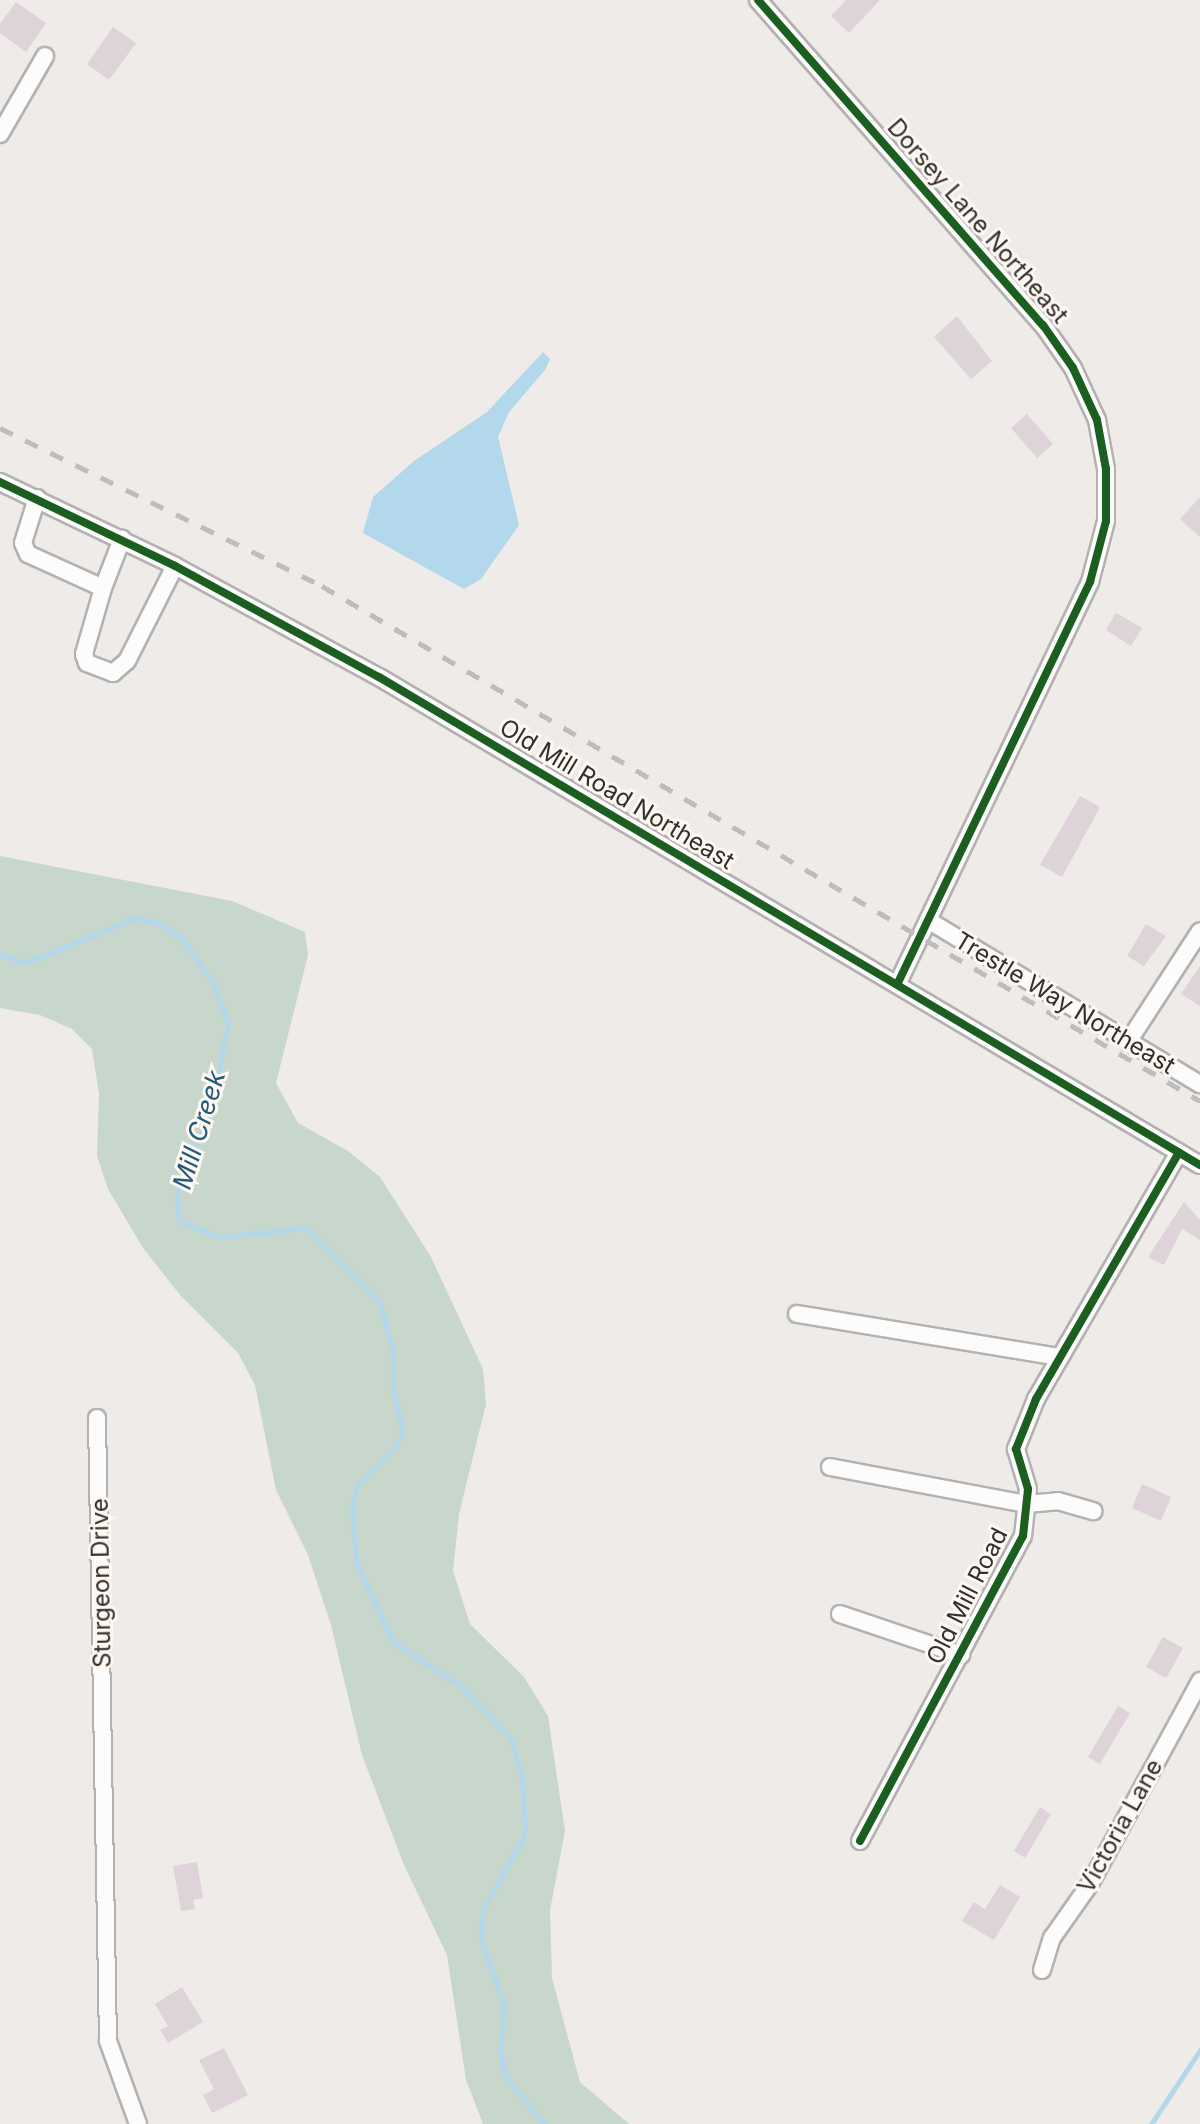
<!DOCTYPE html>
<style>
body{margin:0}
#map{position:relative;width:1200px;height:2124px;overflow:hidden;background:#eeebe8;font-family:Inter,sans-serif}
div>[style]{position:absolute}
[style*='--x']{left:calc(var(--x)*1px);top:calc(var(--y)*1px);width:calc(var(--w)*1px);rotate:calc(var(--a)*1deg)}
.green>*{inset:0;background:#c8d7cb}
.water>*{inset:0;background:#b3d7eb}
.stream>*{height:5px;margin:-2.5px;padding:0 2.5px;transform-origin:2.5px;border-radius:2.5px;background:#b3d7eb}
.building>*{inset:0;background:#ddd3d9}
.roads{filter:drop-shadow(2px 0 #b4b2b0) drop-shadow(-2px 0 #b4b2b0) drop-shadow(0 2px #b4b2b0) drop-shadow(0 -2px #b4b2b0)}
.minor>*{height:16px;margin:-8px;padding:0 8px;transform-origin:8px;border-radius:8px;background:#fcfcfc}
.rail>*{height:5px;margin-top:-2.5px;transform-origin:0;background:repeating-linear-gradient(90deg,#bebdbd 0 14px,transparent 0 28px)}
.cycleway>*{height:8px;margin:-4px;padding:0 4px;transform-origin:4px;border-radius:4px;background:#1b5e20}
span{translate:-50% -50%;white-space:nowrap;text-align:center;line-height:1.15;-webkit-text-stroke:6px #fef7f2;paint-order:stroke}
.street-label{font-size:24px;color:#322f2d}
.water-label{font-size:26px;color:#205c7b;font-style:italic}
</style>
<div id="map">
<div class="green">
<div style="clip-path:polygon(0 856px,232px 901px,305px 932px,308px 955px,276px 1083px,298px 1123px,348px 1151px,380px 1177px,431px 1257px,483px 1369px,486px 1404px,459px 1514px,453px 1571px,470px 1624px,524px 1677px,548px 1716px,565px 1831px,550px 1910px,552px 1978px,580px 2082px,629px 2124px,483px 2124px,466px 2080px,447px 1955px,404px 1865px,362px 1755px,331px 1625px,308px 1555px,276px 1490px,255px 1385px,238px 1353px,180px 1295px,143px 1248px,108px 1189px,97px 1156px,99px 1094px,92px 1049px,72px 1029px,40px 1015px,0 1008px)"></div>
</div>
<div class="water">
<div style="clip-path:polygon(543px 352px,550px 359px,545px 370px,509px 412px,498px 437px,519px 525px,481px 579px,464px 589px,363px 533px,373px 497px,414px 461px,487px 412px)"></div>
</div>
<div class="stream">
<div style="--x:0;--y:954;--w:22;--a:21"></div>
<div style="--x:21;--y:962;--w:14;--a:-12"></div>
<div style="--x:35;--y:959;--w:108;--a:-22.3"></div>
<div style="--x:135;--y:918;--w:25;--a:12"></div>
<div style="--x:159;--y:923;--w:27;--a:34"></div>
<div style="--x:181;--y:938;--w:54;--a:54"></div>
<div style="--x:213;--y:982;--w:44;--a:69.9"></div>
<div style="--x:228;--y:1023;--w:86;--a:100.7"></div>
<div style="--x:212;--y:1108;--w:92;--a:112.4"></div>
<div style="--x:177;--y:1193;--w:28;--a:86"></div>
<div style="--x:179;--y:1221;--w:43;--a:21.8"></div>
<div style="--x:219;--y:1237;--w:86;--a:-6"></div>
<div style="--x:305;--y:1228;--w:105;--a:44.6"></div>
<div style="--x:380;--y:1302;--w:51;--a:75.1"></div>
<div style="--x:393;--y:1351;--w:40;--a:90"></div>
<div style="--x:393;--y:1391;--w:41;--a:76"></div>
<div style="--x:403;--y:1431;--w:18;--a:117"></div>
<div style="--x:395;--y:1447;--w:54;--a:135"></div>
<div style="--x:357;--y:1485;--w:23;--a:103"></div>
<div style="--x:352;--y:1507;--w:55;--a:85.8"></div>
<div style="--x:356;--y:1562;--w:88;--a:65.2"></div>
<div style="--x:393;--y:1642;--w:82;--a:33.1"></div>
<div style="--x:462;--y:1687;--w:71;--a:46.7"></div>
<div style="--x:511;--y:1739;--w:41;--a:74.2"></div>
<div style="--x:522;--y:1778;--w:48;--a:86.4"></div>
<div style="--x:525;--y:1826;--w:14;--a:102"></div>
<div style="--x:522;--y:1840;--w:79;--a:119.5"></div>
<div style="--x:483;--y:1909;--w:31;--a:94"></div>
<div style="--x:481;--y:1940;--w:69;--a:70.5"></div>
<div style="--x:504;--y:2005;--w:45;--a:95.1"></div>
<div style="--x:500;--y:2050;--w:25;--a:79"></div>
<div style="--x:505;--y:2075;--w:63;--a:51.5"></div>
<div style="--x:1151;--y:2124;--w:89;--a:-56.5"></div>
</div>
<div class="building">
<div style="clip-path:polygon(846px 0,880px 0,849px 33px,831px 16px)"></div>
<div style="clip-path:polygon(16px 2px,46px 23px,26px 52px,0 33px,0 24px)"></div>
<div style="clip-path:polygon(113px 27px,136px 43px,109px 80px,87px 64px)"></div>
<div style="clip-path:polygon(957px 316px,992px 361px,971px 379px,934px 337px)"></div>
<div style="clip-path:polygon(1027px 414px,1053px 444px,1037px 458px,1011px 428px)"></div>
<div style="clip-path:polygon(1200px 497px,1200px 537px,1180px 519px)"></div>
<div style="clip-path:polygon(1116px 613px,1142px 628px,1131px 646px,1106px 630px)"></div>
<div style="clip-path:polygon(1080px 796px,1100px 807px,1062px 877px,1040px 865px)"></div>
<div style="clip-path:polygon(1146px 924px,1166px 936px,1144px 966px,1127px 956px)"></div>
<div style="clip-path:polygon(1200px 966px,1200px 1006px,1181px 994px)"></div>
<div style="clip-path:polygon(1184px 1202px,1200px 1220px,1200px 1240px,1182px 1229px,1164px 1265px,1148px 1257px)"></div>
<div style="clip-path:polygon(1142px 1484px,1171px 1497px,1161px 1521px,1132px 1508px)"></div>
<div style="clip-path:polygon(1163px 1637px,1183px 1648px,1166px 1678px,1146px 1667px)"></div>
<div style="clip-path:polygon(1118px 1706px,1130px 1713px,1100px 1764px,1088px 1757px)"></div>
<div style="clip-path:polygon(1040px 1807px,1051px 1814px,1025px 1858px,1014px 1851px)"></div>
<div style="clip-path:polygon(197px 1862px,203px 1898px,193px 1900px,195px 1909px,181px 1911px,173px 1866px)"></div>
<div style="clip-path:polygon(1000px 1885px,1020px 1897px,994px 1940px,962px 1921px,974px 1902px,985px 1909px)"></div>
<div style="clip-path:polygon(182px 1987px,203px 2022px,168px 2043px,160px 2030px,168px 2026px,155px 2004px)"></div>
<div style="clip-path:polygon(224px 2048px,248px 2095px,212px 2113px,203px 2095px,214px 2089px,199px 2060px)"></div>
</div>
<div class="roads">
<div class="minor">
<div style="--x:758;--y:0;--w:432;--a:48.8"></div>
<div style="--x:1043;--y:325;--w:52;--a:55.1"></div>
<div style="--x:1073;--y:368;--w:57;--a:65.2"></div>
<div style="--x:1097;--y:420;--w:50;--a:79.6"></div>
<div style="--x:1106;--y:469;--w:52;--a:90"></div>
<div style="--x:1106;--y:521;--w:63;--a:104.7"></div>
<div style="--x:1090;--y:582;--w:444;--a:115.6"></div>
<div style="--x:0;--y:134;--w:90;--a:-60"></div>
<div style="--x:0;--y:482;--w:194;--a:25.6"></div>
<div style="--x:175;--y:566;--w:232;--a:28.6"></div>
<div style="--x:379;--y:677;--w:955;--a:30.73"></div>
<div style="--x:37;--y:498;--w:47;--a:107.3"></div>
<div style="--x:23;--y:543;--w:12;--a:66"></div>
<div style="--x:28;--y:554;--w:82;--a:24.4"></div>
<div style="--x:103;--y:588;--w:53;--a:-68.8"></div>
<div style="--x:103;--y:588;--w:69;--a:106.1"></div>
<div style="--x:84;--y:654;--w:9;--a:72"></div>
<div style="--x:87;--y:663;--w:28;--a:21"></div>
<div style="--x:113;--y:673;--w:18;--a:-41"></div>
<div style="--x:127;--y:661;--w:106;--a:-63.2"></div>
<div style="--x:931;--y:922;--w:314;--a:31.1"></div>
<div style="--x:1128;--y:1042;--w:132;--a:-57"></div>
<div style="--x:797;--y:1314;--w:266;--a:9.3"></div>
<div style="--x:97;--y:1418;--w:623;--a:88.99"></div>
<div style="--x:108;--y:2041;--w:88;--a:70.1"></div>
<div style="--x:830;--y:1467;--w:199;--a:10.7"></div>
<div style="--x:1026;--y:1504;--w:32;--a:-5"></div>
<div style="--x:1058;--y:1501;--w:37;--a:16"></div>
<div style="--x:840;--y:1614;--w:128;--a:18.7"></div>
<div style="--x:860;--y:1841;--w:346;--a:-61.9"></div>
<div style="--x:1023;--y:1536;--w:47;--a:-83.9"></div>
<div style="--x:1028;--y:1489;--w:42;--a:-106.7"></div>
<div style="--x:1016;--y:1449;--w:54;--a:-68.2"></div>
<div style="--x:1036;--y:1399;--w:285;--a:-59.9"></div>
<div style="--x:1042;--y:1970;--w:34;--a:-73"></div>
<div style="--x:1052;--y:1938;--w:66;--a:-54.9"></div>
<div style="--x:1090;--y:1884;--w:231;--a:-61.5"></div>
</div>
</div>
<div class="rail">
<div style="--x:0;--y:428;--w:359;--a:26.1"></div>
<div style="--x:322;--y:586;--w:1018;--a:30.39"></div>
</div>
<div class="cycleway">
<div style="--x:758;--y:0;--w:432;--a:48.8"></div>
<div style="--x:1043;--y:325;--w:52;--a:55.1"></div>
<div style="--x:1073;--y:368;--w:57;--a:65.2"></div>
<div style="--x:1097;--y:420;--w:50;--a:79.6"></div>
<div style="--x:1106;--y:469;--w:52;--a:90"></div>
<div style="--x:1106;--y:521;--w:63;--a:104.7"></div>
<div style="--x:1090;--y:582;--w:444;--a:115.6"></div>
<div style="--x:0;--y:482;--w:194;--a:25.6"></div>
<div style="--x:175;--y:566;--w:232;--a:28.6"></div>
<div style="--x:379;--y:677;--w:955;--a:30.73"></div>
<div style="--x:860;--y:1841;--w:346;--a:-61.9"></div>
<div style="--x:1023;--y:1536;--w:47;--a:-83.9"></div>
<div style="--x:1028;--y:1489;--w:42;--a:-106.7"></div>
<div style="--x:1016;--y:1449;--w:54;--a:-68.2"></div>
<div style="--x:1036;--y:1399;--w:285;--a:-59.9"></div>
</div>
<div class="street-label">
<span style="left:978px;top:221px;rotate:49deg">Dorsey Lane Northeast</span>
<span style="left:617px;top:794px;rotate:31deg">Old Mill Road Northeast</span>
<span style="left:1065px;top:1003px;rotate:31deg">Trestle Way Northeast</span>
<span style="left:101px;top:1583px;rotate:-91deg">Sturgeon Drive</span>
<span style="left:967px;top:1596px;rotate:-63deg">Old Mill Road</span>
<span style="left:1120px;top:1826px;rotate:-61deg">Victoria Lane</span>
</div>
<div class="water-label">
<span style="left:199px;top:1130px;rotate:-73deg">Mill Creek</span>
</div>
</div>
